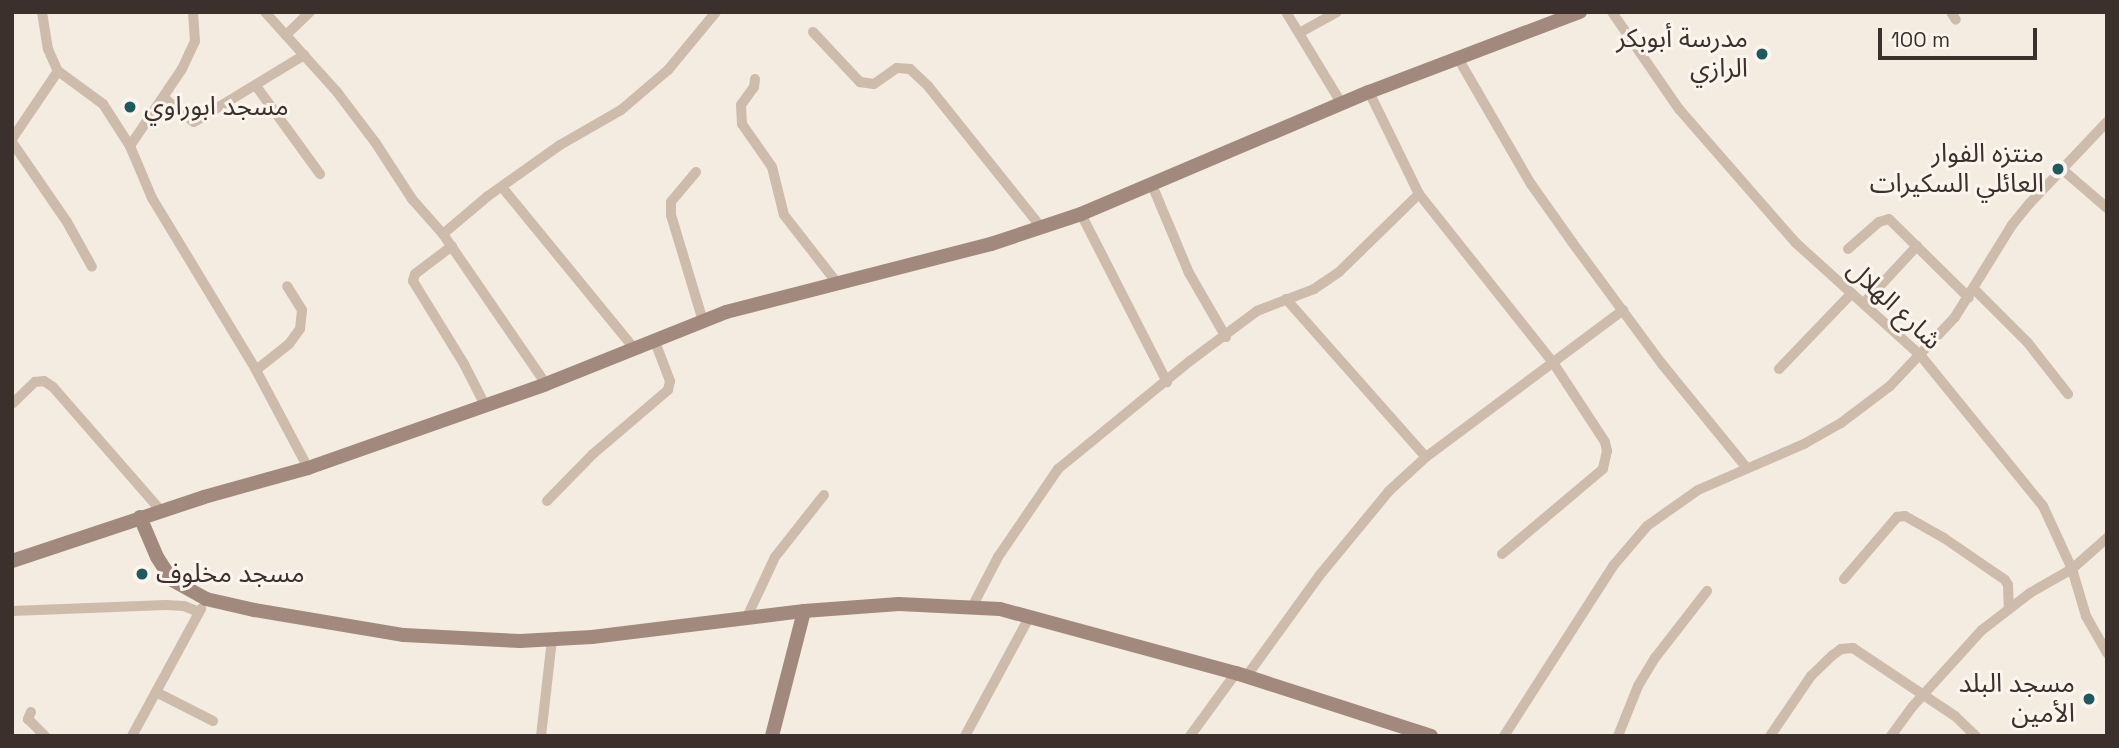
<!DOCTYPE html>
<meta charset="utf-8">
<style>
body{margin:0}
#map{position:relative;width:2119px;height:748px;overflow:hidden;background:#f4ebe1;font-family:"Space Grotesk","Noto Sans Arabic",sans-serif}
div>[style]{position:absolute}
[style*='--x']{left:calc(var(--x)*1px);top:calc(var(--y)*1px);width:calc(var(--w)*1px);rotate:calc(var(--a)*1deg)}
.street>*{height:10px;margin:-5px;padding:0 5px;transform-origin:5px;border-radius:5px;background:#cdbbac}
.secondary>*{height:14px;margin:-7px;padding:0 7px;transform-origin:7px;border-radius:7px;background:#a18a7d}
.dots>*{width:19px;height:19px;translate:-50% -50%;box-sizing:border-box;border:4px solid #fbf5ee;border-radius:50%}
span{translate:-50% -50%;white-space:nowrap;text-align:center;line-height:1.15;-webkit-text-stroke:6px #fbf5ee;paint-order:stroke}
.poi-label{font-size:26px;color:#3b302b}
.right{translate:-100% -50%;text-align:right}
.left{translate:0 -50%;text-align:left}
.street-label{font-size:26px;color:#3b302b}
.frame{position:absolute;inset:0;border:14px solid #3b302b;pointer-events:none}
.scale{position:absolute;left:1878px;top:28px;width:159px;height:32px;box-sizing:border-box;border:4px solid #3b302b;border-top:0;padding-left:9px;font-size:21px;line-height:24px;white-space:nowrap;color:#3b302b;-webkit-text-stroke:5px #fbf5ee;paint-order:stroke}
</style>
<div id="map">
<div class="street">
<div style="--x:42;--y:12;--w:37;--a:81"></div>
<div style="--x:48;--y:49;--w:24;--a:66"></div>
<div style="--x:58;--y:71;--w:56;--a:36.3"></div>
<div style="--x:103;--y:104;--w:50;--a:57.3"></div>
<div style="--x:130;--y:146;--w:56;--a:67.1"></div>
<div style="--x:152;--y:198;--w:201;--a:58.8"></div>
<div style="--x:256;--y:370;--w:111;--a:62"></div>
<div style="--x:265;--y:12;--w:108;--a:48"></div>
<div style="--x:337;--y:92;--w:63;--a:52.8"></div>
<div style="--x:375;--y:142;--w:68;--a:57"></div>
<div style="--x:412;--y:199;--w:47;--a:48.5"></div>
<div style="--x:1286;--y:12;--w:108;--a:58.7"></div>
<div style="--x:1612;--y:12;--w:118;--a:55.4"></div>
<div style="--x:1679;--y:109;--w:178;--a:48.9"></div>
<div style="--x:1796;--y:243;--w:169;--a:42.1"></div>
<div style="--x:1921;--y:356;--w:193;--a:50.9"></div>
<div style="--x:2043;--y:506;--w:69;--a:65.3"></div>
<div style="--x:2072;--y:569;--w:49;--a:73.4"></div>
<div style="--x:2086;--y:616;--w:43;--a:60.4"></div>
<div style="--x:1951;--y:12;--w:9;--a:58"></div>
<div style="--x:813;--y:32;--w:69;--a:46.8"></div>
<div style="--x:860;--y:82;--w:14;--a:8"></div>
<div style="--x:874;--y:84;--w:28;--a:-35"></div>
<div style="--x:897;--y:68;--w:13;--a:4"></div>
<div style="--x:910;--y:69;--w:25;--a:43"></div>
<div style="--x:928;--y:86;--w:181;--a:51.3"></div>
<div style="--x:1301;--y:32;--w:41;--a:-29.1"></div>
<div style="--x:286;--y:35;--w:33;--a:-44"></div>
<div style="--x:1459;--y:60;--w:143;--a:59.9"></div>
<div style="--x:1531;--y:184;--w:71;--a:54.7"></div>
<div style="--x:1572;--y:242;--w:152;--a:53.6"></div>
<div style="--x:1662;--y:364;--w:133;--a:50.8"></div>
<div style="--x:755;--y:79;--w:8;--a:97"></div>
<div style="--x:754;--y:87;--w:22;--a:126"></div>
<div style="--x:741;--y:105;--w:19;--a:87"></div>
<div style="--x:742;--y:124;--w:52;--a:55.1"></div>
<div style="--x:772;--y:167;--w:49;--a:76"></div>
<div style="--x:784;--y:215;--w:88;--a:52"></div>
<div style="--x:256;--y:86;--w:109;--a:54"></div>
<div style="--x:164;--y:98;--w:38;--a:39"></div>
<div style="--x:194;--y:122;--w:129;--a:-31.3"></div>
<div style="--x:12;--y:139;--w:82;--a:-55.9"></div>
<div style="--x:12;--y:142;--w:97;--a:55.5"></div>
<div style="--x:67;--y:222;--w:51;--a:60.9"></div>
<div style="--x:130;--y:146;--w:93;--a:-56"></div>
<div style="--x:182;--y:69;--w:31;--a:-65"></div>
<div style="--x:195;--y:41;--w:29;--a:-94"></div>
<div style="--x:2063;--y:170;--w:58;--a:40.8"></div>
<div style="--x:696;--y:172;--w:39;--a:130"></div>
<div style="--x:671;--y:202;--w:13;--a:90"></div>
<div style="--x:671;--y:215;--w:111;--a:73.2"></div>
<div style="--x:1152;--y:185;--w:95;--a:67.2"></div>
<div style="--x:1189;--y:273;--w:74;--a:60"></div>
<div style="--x:502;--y:187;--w:207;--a:50.7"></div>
<div style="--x:1419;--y:194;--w:217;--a:51.5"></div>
<div style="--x:1554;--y:364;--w:93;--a:56.8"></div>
<div style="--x:1605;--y:442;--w:9;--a:77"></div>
<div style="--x:1607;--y:451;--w:18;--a:103"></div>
<div style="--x:1603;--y:469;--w:132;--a:139.9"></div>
<div style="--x:1081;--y:214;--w:189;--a:62.9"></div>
<div style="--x:452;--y:246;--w:46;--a:142.9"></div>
<div style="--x:415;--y:274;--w:7;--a:106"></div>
<div style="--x:413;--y:281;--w:97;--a:58.4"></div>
<div style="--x:464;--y:364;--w:46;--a:62.9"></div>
<div style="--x:1848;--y:249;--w:41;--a:-41.1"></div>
<div style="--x:1879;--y:222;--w:10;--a:-17"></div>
<div style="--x:1889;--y:219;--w:112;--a:44.6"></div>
<div style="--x:1975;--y:290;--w:75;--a:45"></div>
<div style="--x:2028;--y:343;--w:65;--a:51.9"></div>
<div style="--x:1286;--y:299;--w:211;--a:48.5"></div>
<div style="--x:1864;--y:303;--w:78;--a:-47.1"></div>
<div style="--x:1779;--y:369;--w:105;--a:-46.2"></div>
<div style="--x:256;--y:370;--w:42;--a:-38.2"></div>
<div style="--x:289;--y:344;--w:19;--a:-54"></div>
<div style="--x:300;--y:329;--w:19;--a:-84"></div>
<div style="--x:302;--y:310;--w:28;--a:-122"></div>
<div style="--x:546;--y:384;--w:182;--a:-124.5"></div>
<div style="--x:443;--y:234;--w:59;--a:-40.2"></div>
<div style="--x:488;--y:196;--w:88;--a:-35.3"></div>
<div style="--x:560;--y:145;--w:70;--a:-29.8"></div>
<div style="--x:621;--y:110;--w:62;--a:-40.4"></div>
<div style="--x:668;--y:70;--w:75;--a:-50.4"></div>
<div style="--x:12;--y:404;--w:32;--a:-44"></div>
<div style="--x:35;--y:382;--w:9;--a:-6"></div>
<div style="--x:44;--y:381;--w:11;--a:34"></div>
<div style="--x:53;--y:387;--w:164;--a:48.9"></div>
<div style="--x:547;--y:501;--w:66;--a:-45.6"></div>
<div style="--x:593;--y:454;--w:99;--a:-40.5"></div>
<div style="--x:668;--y:390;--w:9;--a:-77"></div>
<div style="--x:670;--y:381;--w:45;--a:-110.9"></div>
<div style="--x:1844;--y:579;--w:82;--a:-49.5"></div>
<div style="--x:1897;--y:517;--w:8;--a:-7"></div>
<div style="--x:1905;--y:516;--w:45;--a:29.4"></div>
<div style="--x:1944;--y:538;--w:74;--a:34.5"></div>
<div style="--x:2005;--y:580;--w:6;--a:59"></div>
<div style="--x:2008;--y:585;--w:24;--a:88"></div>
<div style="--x:972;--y:607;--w:56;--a:-62.5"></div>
<div style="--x:998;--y:557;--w:107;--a:-55.7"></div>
<div style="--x:1058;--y:469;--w:171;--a:-39.3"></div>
<div style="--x:1190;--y:361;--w:84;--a:-36.7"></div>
<div style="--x:1257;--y:311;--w:61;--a:-21.1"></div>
<div style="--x:1314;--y:289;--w:30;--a:-34"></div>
<div style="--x:1339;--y:272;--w:112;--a:-44.3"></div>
<div style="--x:1419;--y:194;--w:114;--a:-116.1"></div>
<div style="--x:12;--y:611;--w:154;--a:-2.2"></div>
<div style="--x:166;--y:605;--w:18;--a:3"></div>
<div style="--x:184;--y:606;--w:16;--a:22"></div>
<div style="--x:746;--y:619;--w:68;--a:-64.9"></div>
<div style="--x:775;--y:557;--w:79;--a:-51.7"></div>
<div style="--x:1246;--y:677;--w:125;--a:-54.1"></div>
<div style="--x:1319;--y:576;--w:110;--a:-50.5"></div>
<div style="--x:1389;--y:491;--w:50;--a:-42.6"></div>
<div style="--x:1426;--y:457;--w:246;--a:-36.7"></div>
<div style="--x:156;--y:692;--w:64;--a:27"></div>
<div style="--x:31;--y:712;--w:8;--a:113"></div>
<div style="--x:28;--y:719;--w:24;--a:45"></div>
<div style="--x:132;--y:736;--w:145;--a:-61.5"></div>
<div style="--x:541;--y:736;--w:97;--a:-83.5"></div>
<div style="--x:965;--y:736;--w:136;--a:-61.6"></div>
<div style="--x:1190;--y:736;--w:78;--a:-53.9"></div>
<div style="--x:1504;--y:736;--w:202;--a:-57.3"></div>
<div style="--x:1613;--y:566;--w:52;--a:-49.6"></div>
<div style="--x:1647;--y:526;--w:62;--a:-35.2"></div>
<div style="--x:1698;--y:490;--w:116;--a:-23.5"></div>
<div style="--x:1804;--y:444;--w:43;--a:-29.6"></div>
<div style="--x:1841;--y:423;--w:61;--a:-37.1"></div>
<div style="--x:1890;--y:386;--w:95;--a:-46.7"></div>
<div style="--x:1955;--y:317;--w:108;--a:-58.2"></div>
<div style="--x:2012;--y:225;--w:28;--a:-51"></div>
<div style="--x:2030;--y:203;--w:112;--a:-46.5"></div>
<div style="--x:1618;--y:736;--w:54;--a:-68.2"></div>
<div style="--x:1638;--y:686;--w:33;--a:-59"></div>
<div style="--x:1655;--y:658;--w:85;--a:-52.2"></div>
<div style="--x:1770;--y:736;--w:73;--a:-55.7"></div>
<div style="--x:1811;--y:676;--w:30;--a:-44"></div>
<div style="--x:1833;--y:655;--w:10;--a:-37"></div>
<div style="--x:1841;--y:649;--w:12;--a:-5"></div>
<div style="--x:1853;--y:648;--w:123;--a:33.7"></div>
<div style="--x:1955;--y:716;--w:29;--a:44"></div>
<div style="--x:1891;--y:736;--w:37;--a:-54"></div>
<div style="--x:1913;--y:706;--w:103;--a:-47.8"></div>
<div style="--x:1982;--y:630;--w:61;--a:-37.6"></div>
<div style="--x:2030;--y:593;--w:48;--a:-29.7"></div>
<div style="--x:2072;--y:569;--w:47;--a:-41.5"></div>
</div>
<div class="secondary">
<div style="--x:140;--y:517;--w:43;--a:67"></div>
<div style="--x:157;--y:557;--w:27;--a:57"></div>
<div style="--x:172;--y:580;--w:39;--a:29"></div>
<div style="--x:206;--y:599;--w:49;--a:12.9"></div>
<div style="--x:254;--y:610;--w:152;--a:9.5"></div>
<div style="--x:404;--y:635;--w:116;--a:3"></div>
<div style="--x:520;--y:641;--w:72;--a:-3.2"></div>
<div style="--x:592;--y:637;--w:214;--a:-7"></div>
<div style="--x:804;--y:611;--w:95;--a:-4.2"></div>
<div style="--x:899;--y:604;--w:101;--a:2.8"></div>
<div style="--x:1000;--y:609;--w:245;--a:15.2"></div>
<div style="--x:1236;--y:673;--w:205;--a:17.9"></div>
<div style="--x:12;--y:561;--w:202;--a:-18.4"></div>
<div style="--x:204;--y:497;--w:108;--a:-15.6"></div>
<div style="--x:308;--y:468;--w:252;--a:-19.4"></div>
<div style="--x:546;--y:384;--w:194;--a:-21.8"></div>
<div style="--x:726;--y:312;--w:274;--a:-14.4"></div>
<div style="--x:991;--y:244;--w:95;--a:-18.4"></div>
<div style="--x:1081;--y:214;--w:313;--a:-23"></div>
<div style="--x:1369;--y:92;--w:226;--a:-20.8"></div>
<div style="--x:772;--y:736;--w:129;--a:-75.6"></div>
</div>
<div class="dots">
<div style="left:1762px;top:54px;background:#1f5a5e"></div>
<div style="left:130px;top:107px;background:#1f5a5e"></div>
<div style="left:2058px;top:169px;background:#1f5a5e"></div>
<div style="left:142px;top:574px;background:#1f5a5e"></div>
<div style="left:2089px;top:699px;background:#1f5a5e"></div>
</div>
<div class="poi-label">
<span class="right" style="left:1748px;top:54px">مدرسة أبوبكر<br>الرازي</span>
<span class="left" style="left:144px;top:107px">مسجد ابوراوي</span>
<span class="right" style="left:2044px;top:169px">منتزه الفوار<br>العائلي السكيرات</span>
<span class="left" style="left:156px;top:574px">مسجد مخلوف</span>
<span class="right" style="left:2075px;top:699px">مسجد البلد<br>الأمين</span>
</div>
<div class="street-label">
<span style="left:1894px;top:305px;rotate:43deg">شارع الهلال</span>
</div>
<div class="frame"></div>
<div class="scale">100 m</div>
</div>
